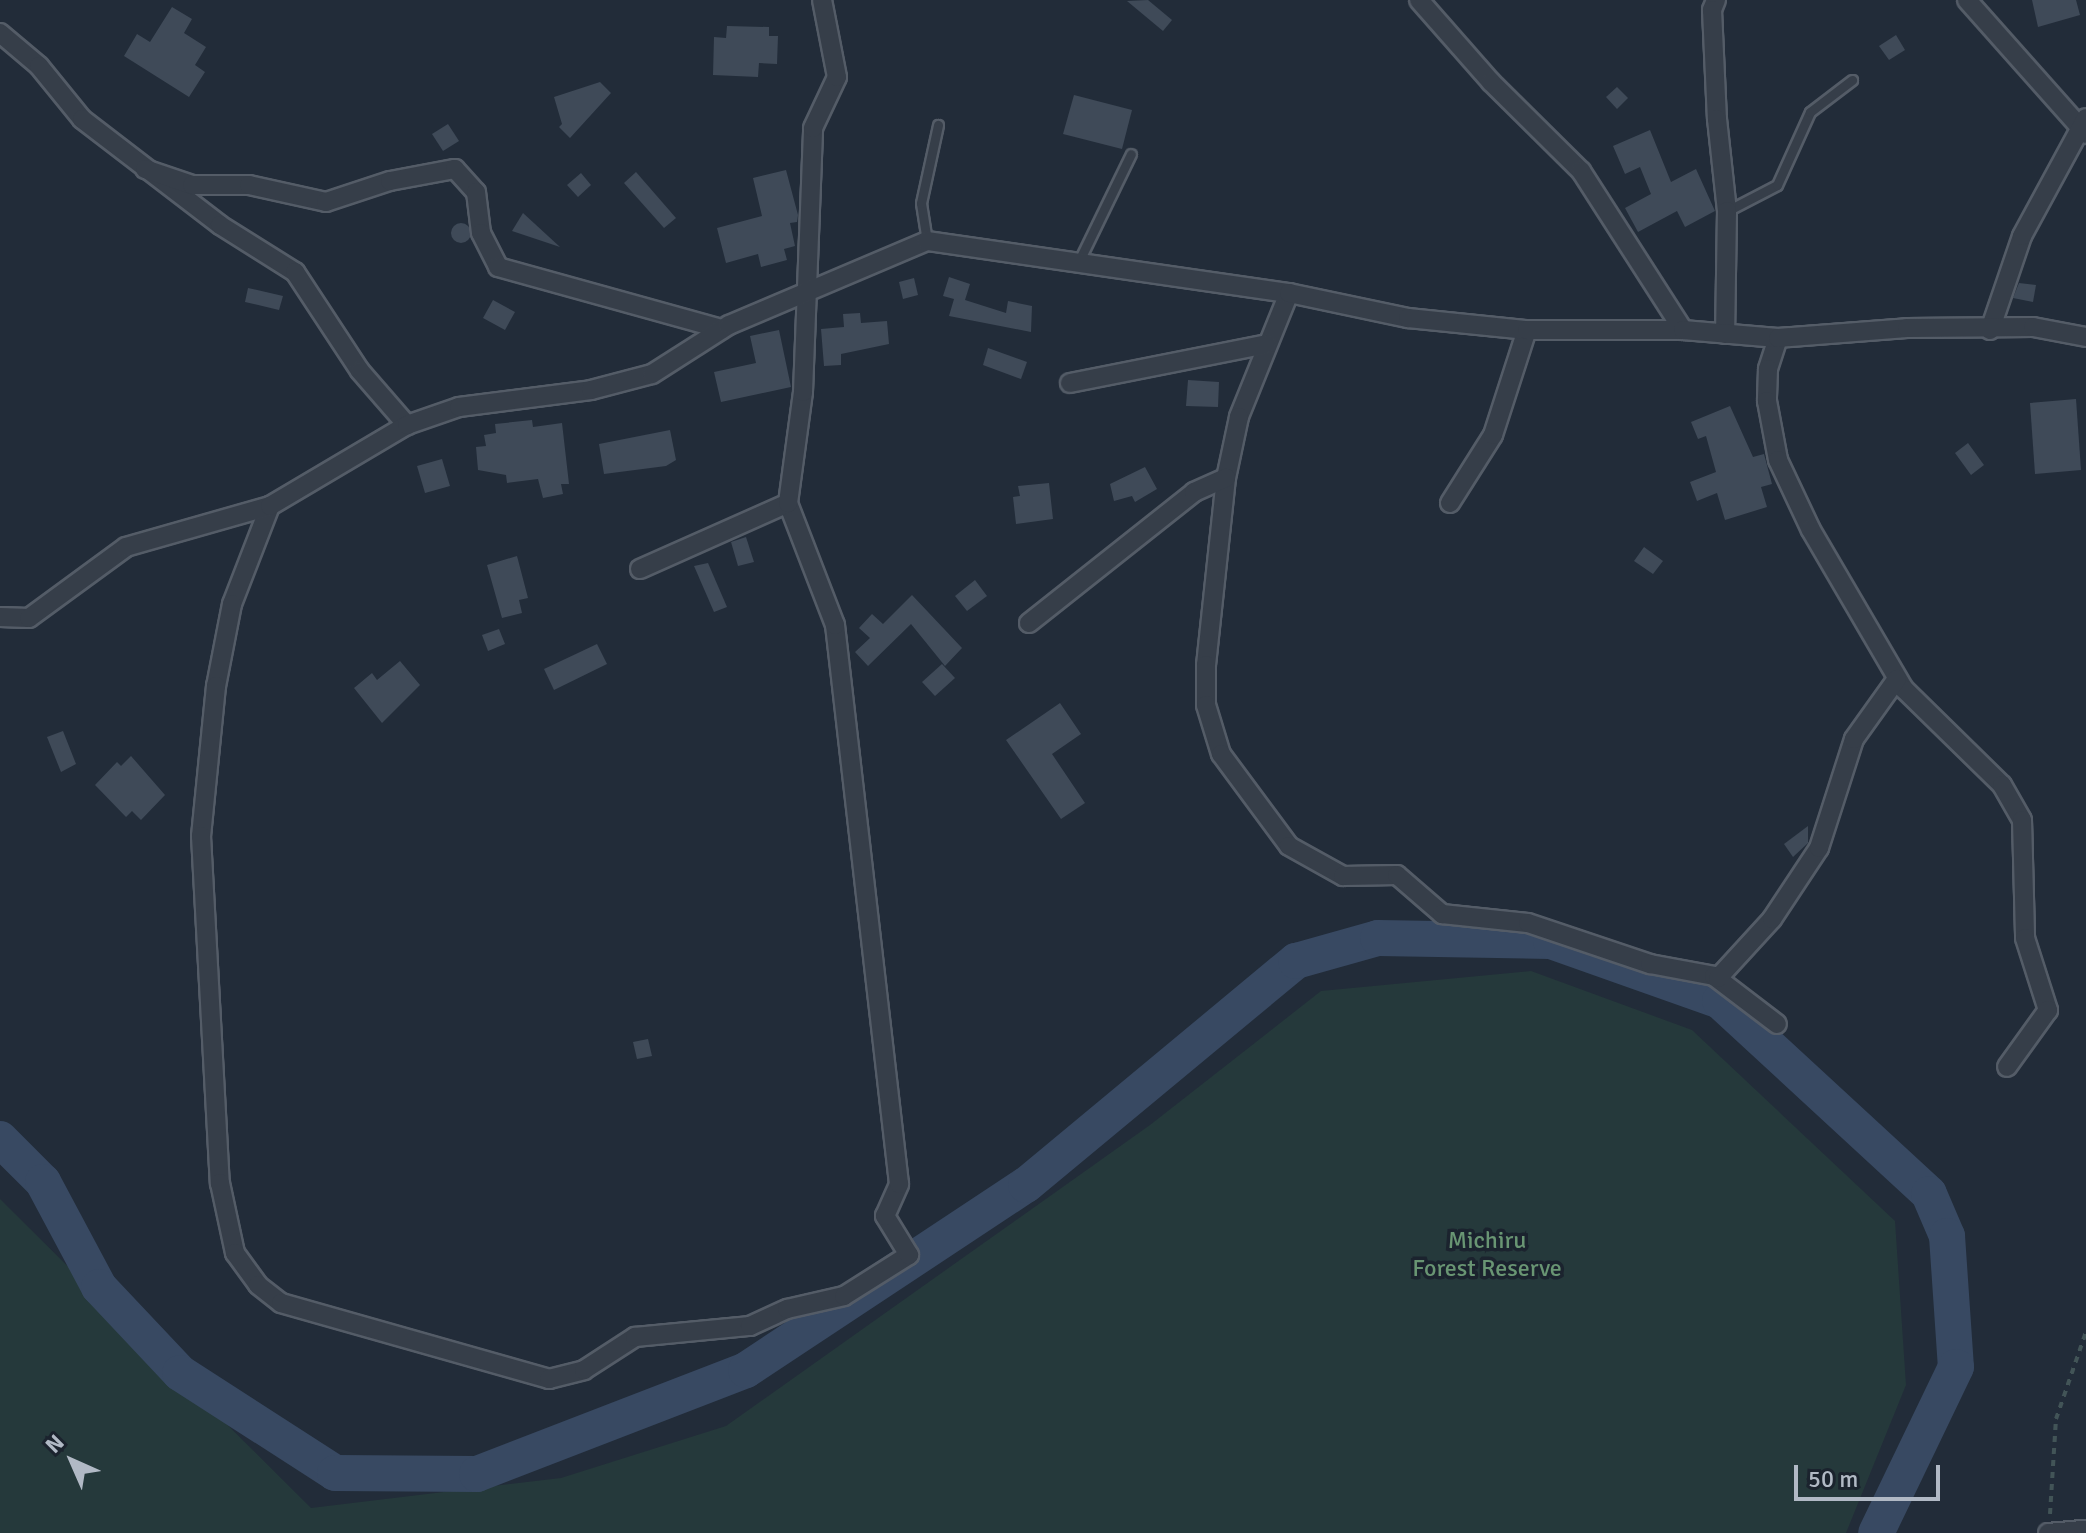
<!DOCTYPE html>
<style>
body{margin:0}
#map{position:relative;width:2086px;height:1533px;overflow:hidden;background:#222c39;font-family:Signika,sans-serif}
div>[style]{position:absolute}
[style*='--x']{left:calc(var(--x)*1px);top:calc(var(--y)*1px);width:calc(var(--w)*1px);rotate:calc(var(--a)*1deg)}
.green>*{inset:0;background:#25393b}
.river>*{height:36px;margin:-18px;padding:0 18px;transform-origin:18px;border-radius:18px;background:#384962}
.building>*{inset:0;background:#3f4a58}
.round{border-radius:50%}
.path>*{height:4px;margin-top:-2px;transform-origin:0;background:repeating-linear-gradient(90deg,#425457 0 6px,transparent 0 12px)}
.roads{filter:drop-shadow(2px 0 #545c67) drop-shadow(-2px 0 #545c67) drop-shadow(0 2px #545c67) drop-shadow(0 -2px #545c67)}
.service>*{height:9px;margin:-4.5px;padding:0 4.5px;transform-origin:4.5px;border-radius:4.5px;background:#363e49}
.minor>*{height:18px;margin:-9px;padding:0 9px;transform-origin:9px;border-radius:9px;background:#363e49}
span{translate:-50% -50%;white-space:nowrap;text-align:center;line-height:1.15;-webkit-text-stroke:7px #1b232e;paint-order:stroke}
.park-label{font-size:24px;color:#699573}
.north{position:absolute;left:32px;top:1421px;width:80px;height:80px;-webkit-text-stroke:6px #1b232e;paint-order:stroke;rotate:315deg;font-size:22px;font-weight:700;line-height:32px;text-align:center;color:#b1b9c5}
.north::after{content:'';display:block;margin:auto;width:28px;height:36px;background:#b1b9c5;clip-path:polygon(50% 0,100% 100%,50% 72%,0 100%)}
.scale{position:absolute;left:1794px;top:1465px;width:146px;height:36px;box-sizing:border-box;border:4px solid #b1b9c5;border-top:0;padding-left:10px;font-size:24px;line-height:28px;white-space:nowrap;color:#b1b9c5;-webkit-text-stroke:6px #1b232e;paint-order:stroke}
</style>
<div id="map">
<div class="green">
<div style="clip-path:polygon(1531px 971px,1692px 1030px,1895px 1221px,1906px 1385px,1846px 1533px,0 1533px,0 1199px,311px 1508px,561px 1478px,726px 1426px,1150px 1125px,1321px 991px)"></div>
</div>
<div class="river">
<div style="--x:0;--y:1139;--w:61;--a:45"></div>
<div style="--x:43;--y:1182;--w:119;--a:61.9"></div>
<div style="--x:99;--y:1287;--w:118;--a:46.7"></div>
<div style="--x:180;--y:1373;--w:184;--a:32.8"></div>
<div style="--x:335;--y:1473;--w:142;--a:0.4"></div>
<div style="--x:477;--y:1474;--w:288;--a:-21.1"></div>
<div style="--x:746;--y:1370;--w:336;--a:-33.5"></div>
<div style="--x:1026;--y:1185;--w:351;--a:-39.7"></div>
<div style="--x:1296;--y:961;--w:85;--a:-15.7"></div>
<div style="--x:1378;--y:938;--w:173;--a:1"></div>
<div style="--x:1551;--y:941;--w:179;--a:19.5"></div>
<div style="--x:1720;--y:1001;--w:284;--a:42.7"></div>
<div style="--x:1929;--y:1194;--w:46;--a:66.8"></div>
<div style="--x:1947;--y:1236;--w:131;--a:86.1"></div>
<div style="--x:1956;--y:1367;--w:184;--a:115.7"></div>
</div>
<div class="building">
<div style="clip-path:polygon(1148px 0,1172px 20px,1163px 31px,1127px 1px)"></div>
<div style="clip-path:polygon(2032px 0,2076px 0,2080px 15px,2038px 27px)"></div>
<div style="clip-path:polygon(172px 7px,192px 19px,184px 33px,206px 47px,195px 65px,205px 72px,189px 97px,124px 56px,137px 34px,150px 42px)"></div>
<div style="clip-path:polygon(727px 26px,769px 27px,769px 36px,778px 36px,777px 64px,759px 63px,758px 77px,713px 75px,714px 37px,726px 38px)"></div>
<div style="clip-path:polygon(1896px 35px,1905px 50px,1889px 60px,1879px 46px)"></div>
<div style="clip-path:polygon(600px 82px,611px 93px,570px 138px,559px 127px,562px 124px,554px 97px)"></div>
<div style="clip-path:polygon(1617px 87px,1628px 98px,1617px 109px,1606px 97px)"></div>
<div style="clip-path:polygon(1074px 95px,1132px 110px,1122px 149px,1063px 134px)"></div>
<div style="clip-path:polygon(448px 124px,459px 141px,443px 151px,432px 134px)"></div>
<div style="clip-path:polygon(1650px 130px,1671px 182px,1696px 169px,1715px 211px,1685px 227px,1677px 211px,1638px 232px,1625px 208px,1651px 194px,1640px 167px,1625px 174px,1613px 146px)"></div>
<div style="clip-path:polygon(786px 170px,798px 215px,797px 222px,790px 223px,795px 246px,784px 249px,787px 260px,761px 267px,758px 254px,726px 263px,717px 228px,762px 216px,753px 178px)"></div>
<div style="clip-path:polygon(636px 172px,676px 218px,664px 228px,624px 183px)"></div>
<div style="clip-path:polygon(581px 173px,591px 185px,578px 197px,567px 185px)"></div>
<div style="clip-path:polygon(523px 213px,560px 247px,512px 231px)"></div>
<div class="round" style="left:451px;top:223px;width:20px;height:20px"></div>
<div style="clip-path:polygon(949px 277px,970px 284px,965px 300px,1006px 313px,1008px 301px,1032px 306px,1031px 332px,949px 316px,954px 299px,943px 296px)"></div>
<div style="clip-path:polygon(914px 278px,918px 295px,903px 299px,899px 282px)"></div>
<div style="clip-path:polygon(2019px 283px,2036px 285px,2033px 302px,2013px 298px)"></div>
<div style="clip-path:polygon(248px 288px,283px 296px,279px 310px,245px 302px)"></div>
<div style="clip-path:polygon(493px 300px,515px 312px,505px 330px,483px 318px)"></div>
<div style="clip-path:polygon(860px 313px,861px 323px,887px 321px,889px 344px,841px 354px,841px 365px,824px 366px,821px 329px,844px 327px,843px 314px)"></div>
<div style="clip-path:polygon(779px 330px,791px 387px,721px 402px,714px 372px,756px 363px,750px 336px)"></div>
<div style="clip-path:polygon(988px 348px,1027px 362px,1021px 379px,983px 365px)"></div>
<div style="clip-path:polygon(1188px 380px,1219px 382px,1218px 407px,1186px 406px)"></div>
<div style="clip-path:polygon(2076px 399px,2081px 470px,2035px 474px,2030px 403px)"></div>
<div style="clip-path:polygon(1730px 406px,1753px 457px,1764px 454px,1772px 484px,1761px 487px,1767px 507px,1725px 520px,1717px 493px,1697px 501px,1690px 482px,1716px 472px,1706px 436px,1698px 439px,1691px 422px)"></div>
<div style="clip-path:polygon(532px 420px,533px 427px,562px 423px,569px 484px,561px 484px,563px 494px,543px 498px,538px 479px,507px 483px,506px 475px,478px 470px,476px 447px,486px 446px,484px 435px,496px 433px,495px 424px)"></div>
<div style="clip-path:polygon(670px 430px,676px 460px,666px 466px,604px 474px,599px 444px)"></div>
<div style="clip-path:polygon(1968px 443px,1984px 465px,1971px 475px,1955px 453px)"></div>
<div style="clip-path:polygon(442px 459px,450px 486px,425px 493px,417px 466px)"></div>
<div style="clip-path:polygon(1145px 467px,1157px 489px,1135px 502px,1132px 496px,1114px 501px,1110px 484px)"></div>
<div style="clip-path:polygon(1049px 483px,1053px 519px,1016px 524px,1013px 497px,1020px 496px,1018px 486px)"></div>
<div style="clip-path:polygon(746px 537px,754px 562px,738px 566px,731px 542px)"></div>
<div style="clip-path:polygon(1644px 547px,1663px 561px,1653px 574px,1634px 561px)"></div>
<div style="clip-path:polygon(517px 556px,528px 598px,519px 600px,522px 613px,502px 618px,487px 565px)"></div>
<div style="clip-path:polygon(708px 563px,727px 607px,714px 612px,694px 566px)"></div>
<div style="clip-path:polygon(975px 580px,987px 596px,967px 611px,955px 596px)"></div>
<div style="clip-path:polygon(912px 595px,962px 648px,945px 666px,911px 624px,868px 666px,855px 652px,870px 638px,859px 628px,872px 614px,883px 624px)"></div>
<div style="clip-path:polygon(499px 629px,505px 644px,488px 651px,482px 635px)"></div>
<div style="clip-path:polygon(597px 644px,607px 664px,554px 690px,544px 669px)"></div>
<div style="clip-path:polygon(400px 661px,420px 685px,382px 723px,354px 688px,372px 673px,377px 680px)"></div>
<div style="clip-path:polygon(942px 664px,955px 678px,935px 696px,922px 682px)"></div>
<div style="clip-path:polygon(1060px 703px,1081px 734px,1052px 754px,1085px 803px,1061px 819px,1006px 740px)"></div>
<div style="clip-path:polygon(63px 731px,76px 764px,61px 772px,47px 737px)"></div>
<div style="clip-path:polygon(131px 756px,165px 795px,141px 820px,132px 811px,126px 817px,95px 785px,117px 762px,121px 766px)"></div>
<div style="clip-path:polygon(1808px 826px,1808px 843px,1793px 857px,1784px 844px)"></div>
<div style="clip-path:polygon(648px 1039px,652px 1056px,637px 1059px,633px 1042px)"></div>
</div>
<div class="path">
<div style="--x:2050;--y:1514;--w:95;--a:-86.4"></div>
<div style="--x:2056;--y:1419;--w:92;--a:-71"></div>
</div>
<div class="roads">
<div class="service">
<div style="--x:1727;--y:211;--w:56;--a:-27.5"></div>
<div style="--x:1777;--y:185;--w:80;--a:-65.7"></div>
<div style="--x:1810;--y:112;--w:53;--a:-37.3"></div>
<div style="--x:927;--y:241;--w:38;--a:-99"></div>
<div style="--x:921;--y:203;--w:80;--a:-77.7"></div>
<div style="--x:1078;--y:263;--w:121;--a:-64.1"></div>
</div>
<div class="minor">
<div style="--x:1419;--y:0;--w:109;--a:48.7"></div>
<div style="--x:1491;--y:82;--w:127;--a:44.7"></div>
<div style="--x:1581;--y:171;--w:189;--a:57.3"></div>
<div style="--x:1716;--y:0;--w:11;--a:112"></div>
<div style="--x:1712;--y:10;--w:109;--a:87.4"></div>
<div style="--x:1717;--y:119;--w:93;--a:83.8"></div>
<div style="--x:1727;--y:211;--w:123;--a:90.9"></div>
<div style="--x:1967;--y:0;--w:179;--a:48.4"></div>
<div style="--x:0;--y:33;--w:51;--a:40.2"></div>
<div style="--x:39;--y:66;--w:68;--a:50.9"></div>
<div style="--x:82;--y:119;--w:174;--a:37.5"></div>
<div style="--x:220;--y:225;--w:89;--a:32.1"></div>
<div style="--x:295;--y:272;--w:118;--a:56.7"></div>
<div style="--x:360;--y:371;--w:72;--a:49"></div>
<div style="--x:145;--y:169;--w:50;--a:18.8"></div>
<div style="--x:192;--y:185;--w:57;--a:0"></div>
<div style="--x:249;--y:185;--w:79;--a:12.4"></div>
<div style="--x:326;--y:202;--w:67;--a:-18.2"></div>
<div style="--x:390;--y:181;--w:66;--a:-10.5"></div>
<div style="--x:455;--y:169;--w:31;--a:48"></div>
<div style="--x:476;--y:192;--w:41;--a:83"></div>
<div style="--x:481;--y:233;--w:38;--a:63"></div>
<div style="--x:498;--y:267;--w:232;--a:15.5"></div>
<div style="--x:1289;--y:293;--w:134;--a:112"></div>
<div style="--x:1239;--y:417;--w:62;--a:102"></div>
<div style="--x:1226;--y:478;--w:188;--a:96.1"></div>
<div style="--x:1206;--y:665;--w:40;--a:90"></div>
<div style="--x:1206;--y:705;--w:51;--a:73"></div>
<div style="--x:1221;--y:754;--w:114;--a:53.5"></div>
<div style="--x:1289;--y:846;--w:62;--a:29.1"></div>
<div style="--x:1343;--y:876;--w:54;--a:-1.1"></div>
<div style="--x:1397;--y:875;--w:60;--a:40.9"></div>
<div style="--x:1442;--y:914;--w:86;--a:6"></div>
<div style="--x:1528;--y:923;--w:129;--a:18.6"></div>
<div style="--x:1650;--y:964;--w:65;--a:10.6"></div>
<div style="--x:1714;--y:976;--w:79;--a:37.3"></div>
<div style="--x:1990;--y:330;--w:99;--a:-71.2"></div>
<div style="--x:2022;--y:236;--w:134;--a:-61.5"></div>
<div style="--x:1778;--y:338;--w:33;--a:108"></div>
<div style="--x:1768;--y:369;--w:32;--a:92"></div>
<div style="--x:1767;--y:401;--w:60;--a:79.4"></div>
<div style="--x:1778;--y:460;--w:77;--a:64.8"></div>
<div style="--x:1811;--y:530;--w:184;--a:59.7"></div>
<div style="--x:1904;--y:689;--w:137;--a:44.4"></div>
<div style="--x:2002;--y:785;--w:40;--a:60.3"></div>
<div style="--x:2022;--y:820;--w:118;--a:88.5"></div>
<div style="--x:2025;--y:938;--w:76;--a:72.3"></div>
<div style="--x:2048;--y:1010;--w:70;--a:125.7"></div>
<div style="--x:1070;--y:383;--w:201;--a:-11.2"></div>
<div style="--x:1450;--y:503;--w:80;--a:-57.7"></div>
<div style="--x:1493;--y:435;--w:110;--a:-72.1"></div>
<div style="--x:270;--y:506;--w:105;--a:111.2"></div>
<div style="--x:232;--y:604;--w:84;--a:101"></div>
<div style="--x:216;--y:686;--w:151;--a:95.7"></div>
<div style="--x:201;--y:836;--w:348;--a:86.9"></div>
<div style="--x:220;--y:1183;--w:72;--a:77.9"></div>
<div style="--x:235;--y:1253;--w:39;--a:54"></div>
<div style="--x:258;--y:1285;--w:29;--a:38"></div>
<div style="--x:281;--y:1303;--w:279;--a:15.8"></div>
<div style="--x:549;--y:1379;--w:36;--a:-14"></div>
<div style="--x:584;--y:1370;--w:61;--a:-32.9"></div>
<div style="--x:635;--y:1337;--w:116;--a:-5.5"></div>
<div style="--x:750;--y:1326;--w:41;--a:-24.7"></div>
<div style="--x:787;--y:1309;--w:58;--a:-12.8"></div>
<div style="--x:844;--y:1296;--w:77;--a:-32.2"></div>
<div style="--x:909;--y:1255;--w:46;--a:-121.6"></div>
<div style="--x:885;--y:1216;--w:35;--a:-66"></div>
<div style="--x:899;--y:1184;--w:563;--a:-96.53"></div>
<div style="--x:835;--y:625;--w:131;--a:-111.1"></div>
<div style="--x:640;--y:569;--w:162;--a:-24"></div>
<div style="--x:788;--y:503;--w:112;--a:-82.3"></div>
<div style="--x:803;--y:392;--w:264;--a:-87.8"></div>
<div style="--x:813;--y:128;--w:56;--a:-64.8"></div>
<div style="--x:837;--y:77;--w:78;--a:-101"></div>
<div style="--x:0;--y:617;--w:29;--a:2"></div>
<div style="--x:29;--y:618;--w:120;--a:-36.2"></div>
<div style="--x:126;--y:547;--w:150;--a:-15.9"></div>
<div style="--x:270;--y:506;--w:159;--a:-30.6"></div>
<div style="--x:407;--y:425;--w:55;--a:-19.1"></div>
<div style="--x:459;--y:407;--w:133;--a:-7.3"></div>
<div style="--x:591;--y:390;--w:63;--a:-14.7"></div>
<div style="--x:652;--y:374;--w:91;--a:-32.5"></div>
<div style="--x:729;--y:325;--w:215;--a:-23"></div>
<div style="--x:927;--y:241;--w:366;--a:8.2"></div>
<div style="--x:1289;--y:293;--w:122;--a:11.9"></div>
<div style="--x:1408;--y:318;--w:120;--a:5.8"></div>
<div style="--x:1527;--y:330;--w:156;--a:0"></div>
<div style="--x:1683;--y:330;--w:95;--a:4.8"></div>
<div style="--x:1778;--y:338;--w:129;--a:-4.4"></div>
<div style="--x:1907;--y:328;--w:126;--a:-0.5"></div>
<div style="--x:2033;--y:327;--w:54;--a:10.7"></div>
<div style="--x:1029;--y:623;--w:211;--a:-38.4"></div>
<div style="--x:1194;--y:492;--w:35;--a:-24"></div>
<div style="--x:1718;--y:978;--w:80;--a:-47.5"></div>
<div style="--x:1772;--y:919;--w:85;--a:-56.5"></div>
<div style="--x:1819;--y:848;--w:114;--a:-72.2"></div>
<div style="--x:1854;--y:739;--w:74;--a:-54.4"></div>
<div style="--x:2048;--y:1533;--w:38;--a:-5"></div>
</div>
</div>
<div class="park-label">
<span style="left:1487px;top:1255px">Michiru<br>Forest Reserve</span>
</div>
<div class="north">N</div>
<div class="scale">50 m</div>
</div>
